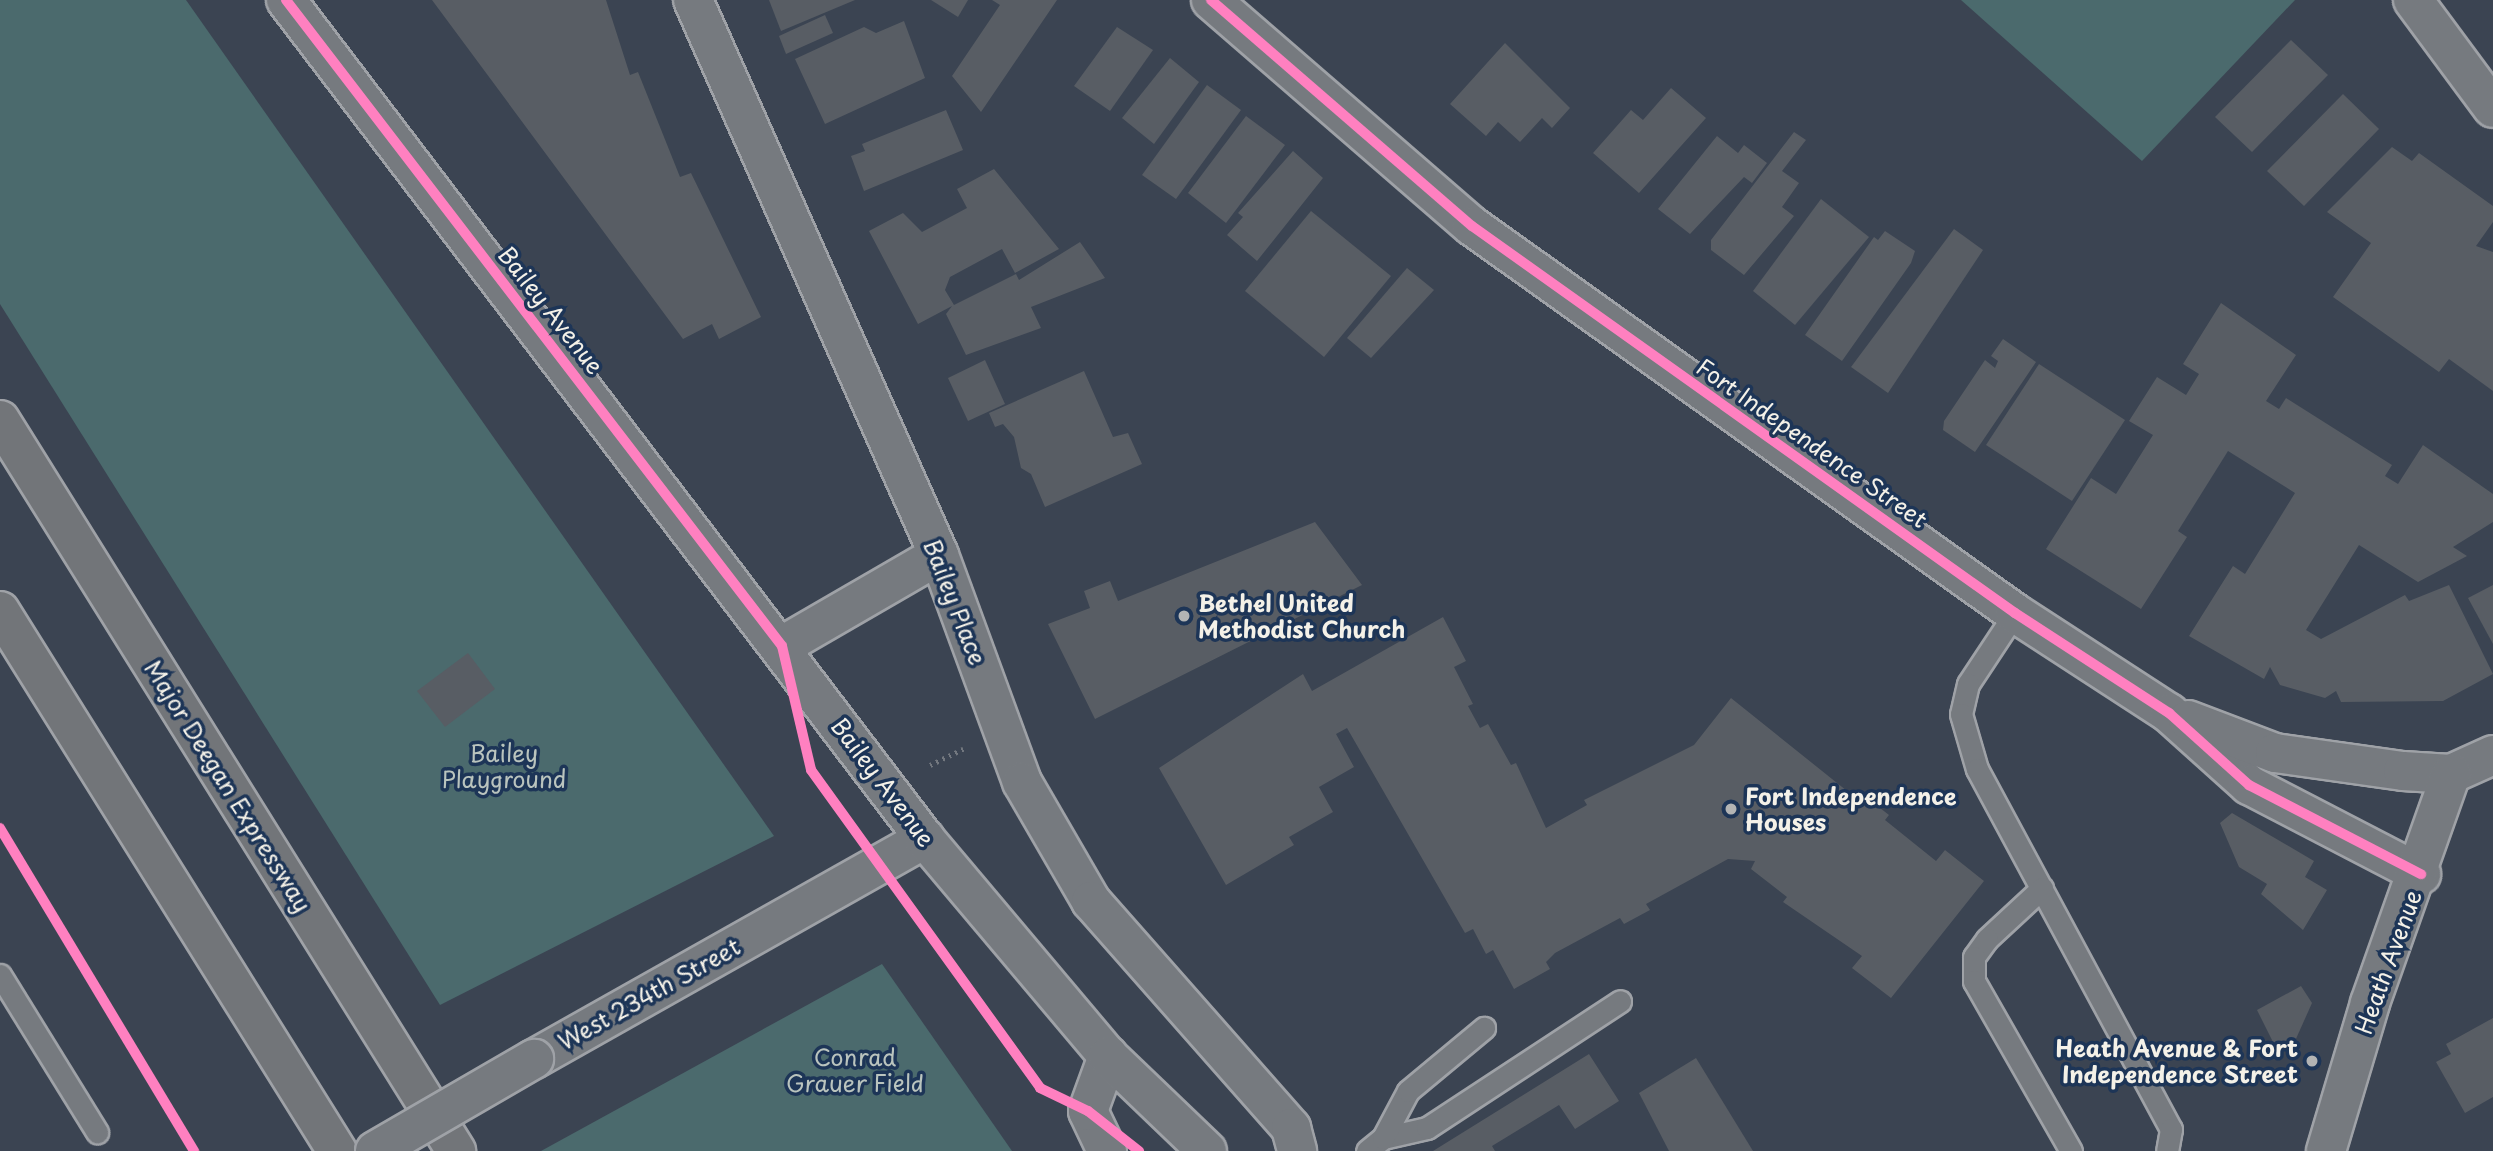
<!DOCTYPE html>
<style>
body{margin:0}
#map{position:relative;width:2493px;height:1151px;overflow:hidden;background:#3b4452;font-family:"Playpen Sans",sans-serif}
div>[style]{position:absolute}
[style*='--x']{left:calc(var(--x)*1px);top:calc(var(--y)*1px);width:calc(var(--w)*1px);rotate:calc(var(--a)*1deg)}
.green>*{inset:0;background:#4b6a6d}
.building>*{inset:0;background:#585d64}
.path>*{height:4.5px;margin-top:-2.25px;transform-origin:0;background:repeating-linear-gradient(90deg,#73787f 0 2px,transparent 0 7px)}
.roads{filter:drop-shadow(2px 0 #9fa2a7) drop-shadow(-2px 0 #9fa2a7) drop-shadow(0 2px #9fa2a7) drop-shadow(0 -2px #9fa2a7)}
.lane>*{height:21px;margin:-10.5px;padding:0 10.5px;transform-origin:10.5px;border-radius:10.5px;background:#767a7f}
.street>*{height:38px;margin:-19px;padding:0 19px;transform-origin:19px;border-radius:19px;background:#767a7f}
.secondary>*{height:38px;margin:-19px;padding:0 19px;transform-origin:19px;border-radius:19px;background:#767a7f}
.highway>*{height:38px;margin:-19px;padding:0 19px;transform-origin:19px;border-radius:19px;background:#727579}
.bridges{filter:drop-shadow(2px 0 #9fa2a7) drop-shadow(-2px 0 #9fa2a7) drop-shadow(0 2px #9fa2a7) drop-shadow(0 -2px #9fa2a7)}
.street-bridge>*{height:38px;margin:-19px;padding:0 19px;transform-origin:19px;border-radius:19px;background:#767a7f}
.cycleway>*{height:10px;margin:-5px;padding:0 5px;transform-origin:5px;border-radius:5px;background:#ff80c0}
.dots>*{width:19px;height:19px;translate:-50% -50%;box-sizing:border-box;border:4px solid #1d3557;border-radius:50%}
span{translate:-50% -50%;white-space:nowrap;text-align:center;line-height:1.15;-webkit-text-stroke:7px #1d3557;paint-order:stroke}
.street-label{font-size:23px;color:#f4f1e8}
.poi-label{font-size:23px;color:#f4f1e8;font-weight:700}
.left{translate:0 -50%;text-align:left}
.right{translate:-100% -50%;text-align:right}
.park-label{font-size:23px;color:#bac4be}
</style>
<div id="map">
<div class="green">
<div style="clip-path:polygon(0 0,186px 0,774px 836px,440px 1005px,0 304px)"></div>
<div style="clip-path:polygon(1961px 0,2295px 0,2142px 161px)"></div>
<div style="clip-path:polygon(882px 964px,1012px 1151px,541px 1151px)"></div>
</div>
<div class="building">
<div style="clip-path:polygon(432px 0,606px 0,630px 75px,638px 72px,680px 177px,691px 173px,761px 317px,719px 339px,712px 324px,683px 339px)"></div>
<div style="clip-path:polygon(769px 0,855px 0,781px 31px)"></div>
<div style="clip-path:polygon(931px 0,968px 0,958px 17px)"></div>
<div style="clip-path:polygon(992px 0,1057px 0,981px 112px,952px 76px,1000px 5px)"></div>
<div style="clip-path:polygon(825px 15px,833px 33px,786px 54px,779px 36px)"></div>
<div style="clip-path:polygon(904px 21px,925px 78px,825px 124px,795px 59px,864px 27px,876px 33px)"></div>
<div style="clip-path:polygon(1117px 27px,1153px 50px,1110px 111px,1074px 86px)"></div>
<div style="clip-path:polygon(2291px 40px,2328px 75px,2252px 152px,2215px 117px)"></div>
<div style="clip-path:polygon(1505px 43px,1570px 108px,1552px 128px,1542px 118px,1520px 142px,1498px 122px,1486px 136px,1450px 104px)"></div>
<div style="clip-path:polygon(1170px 58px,1199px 82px,1154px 144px,1122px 118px)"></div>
<div style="clip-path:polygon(1207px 85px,1241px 110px,1176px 199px,1142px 175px)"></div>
<div style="clip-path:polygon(1671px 88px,1706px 118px,1639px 193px,1593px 153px,1631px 110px,1643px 120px)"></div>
<div style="clip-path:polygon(2343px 94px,2379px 129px,2304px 206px,2267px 171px)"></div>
<div style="clip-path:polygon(946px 110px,963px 150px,864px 191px,851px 156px,865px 151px,862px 144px)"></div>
<div style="clip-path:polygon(1246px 116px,1285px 145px,1226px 223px,1188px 193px)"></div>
<div style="clip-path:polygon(1794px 132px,1806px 140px,1782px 171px,1799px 183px,1782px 207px,1794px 216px,1744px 275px,1711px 250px,1711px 240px)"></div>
<div style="clip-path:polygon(1717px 136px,1738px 153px,1744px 145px,1767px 163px,1752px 183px,1744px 177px,1690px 234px,1658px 209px)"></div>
<div style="clip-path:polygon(2392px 147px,2412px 161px,2419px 153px,2493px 206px,2493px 222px,2476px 246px,2493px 252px,2493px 391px,2449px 359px,2439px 372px,2333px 297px,2371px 243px,2327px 212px)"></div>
<div style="clip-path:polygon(1293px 151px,1323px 178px,1257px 261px,1227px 235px,1243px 217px,1238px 213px)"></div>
<div style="clip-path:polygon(994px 169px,1059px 249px,1015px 273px,1002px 249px,950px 277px,945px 290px,954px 305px,1016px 274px,1019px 280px,1080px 242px,1105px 278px,1031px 307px,1041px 328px,966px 355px,946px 314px,952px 306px,918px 324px,869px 231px,903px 213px,922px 232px,967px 208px,957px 189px)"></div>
<div style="clip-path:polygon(1821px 199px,1869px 237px,1795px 325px,1753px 291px)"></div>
<div style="clip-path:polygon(1311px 211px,1391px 276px,1324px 357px,1245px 291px)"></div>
<div style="clip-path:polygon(1954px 229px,1983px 250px,1888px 393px,1851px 367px)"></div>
<div style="clip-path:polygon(1885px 231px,1915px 251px,1911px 263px,1842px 361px,1805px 335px,1874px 237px,1878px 240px)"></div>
<div style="clip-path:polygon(1407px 268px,1434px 290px,1371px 358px,1347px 338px)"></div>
<div style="clip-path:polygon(2221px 303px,2296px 355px,2266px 401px,2279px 409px,2286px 398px,2392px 465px,2385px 476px,2398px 484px,2423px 445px,2493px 494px,2493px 522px,2453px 547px,2467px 556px,2418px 582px,2359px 545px,2306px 630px,2321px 639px,2405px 595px,2409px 601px,2449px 585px,2493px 674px,2443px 701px,2341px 702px,2336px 691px,2325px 698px,2280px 685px,2270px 667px,2264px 679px,2189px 636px,2233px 566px,2245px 574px,2295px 493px,2228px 451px,2178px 531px,2187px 537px,2141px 609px,2046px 549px,2091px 478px,2116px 494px,2153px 435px,2129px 421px,2157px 377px,2186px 395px,2199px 374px,2183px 364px)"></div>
<div style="clip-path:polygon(2003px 339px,2036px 362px,1975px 452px,1943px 430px,1944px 421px,1985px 360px,1995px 368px,1998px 361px,1991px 356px)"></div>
<div style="clip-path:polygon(985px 360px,1005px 404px,968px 421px,948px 378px)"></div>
<div style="clip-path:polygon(2039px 364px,2125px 420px,2072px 501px,1986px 445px)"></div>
<div style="clip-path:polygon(1084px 371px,1113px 437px,1128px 433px,1142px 464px,1045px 507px,1031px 474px,1021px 468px,1014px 437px,1003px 424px,995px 427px,989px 413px)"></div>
<div style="clip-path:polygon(1315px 522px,1362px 585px,1095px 719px,1048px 624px,1090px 608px,1084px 591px,1110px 581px,1118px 601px)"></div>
<div style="clip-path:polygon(2493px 585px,2493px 644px,2468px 598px)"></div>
<div style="clip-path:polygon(1443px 617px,1466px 661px,1454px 667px,1473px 704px,1468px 706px,1480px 728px,1488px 724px,1511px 765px,1516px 763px,1546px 828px,1587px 805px,1584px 800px,1694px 745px,1731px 698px,1862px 803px,1866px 797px,1889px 815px,1885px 820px,1936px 861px,1945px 850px,1984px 881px,1891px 998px,1852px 968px,1862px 956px,1783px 902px,1787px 897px,1751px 869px,1755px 861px,1728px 859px,1646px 904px,1650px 910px,1624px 924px,1620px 918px,1555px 953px,1546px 962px,1550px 969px,1514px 989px,1493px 950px,1486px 954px,1473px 929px,1465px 933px,1347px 728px,1336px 734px,1354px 767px,1319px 787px,1333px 812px,1289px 837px,1294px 845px,1226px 885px,1159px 768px,1303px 674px,1312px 691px)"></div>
<div style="clip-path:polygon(468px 653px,495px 689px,445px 727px,417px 691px)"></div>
<div style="clip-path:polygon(2232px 813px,2314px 861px,2305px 877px,2327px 890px,2303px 930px,2261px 894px,2267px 884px,2239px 867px,2220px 823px)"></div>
<div style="clip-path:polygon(2301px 986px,2312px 1003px,2291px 1050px,2275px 1046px,2257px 1010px)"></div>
<div style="clip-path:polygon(2493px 1018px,2493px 1097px,2465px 1113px,2436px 1062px,2451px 1054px,2446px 1044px)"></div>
<div style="clip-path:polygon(1589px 1054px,1619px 1101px,1575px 1129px,1559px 1105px,1492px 1146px,1495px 1151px,1433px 1151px)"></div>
<div style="clip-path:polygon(1696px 1058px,1753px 1151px,1669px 1151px,1639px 1093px)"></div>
</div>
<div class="path">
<div style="--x:930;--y:765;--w:37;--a:-26"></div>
</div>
<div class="roads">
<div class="lane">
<div style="--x:2015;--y:613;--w:85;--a:123.5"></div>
<div style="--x:1968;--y:684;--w:31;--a:103"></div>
<div style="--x:1961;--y:714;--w:57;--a:73.8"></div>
<div style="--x:1977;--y:769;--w:409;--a:61.7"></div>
<div style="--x:2171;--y:1129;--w:22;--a:100"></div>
<div style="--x:2042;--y:888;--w:75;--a:137.2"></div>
<div style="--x:1987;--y:939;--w:22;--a:126"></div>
<div style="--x:1974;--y:957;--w:24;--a:90"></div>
<div style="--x:1974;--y:981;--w:196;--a:60.3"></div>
<div style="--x:0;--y:975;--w:185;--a:58.3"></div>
<div style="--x:1383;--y:1138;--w:45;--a:-12.8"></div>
<div style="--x:1427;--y:1128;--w:231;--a:-33.3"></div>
<div style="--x:1367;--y:1151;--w:21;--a:-39"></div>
<div style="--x:1383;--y:1138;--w:53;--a:-62"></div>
<div style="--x:1408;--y:1091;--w:99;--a:-39.7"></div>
</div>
<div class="street">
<div style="--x:693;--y:0;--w:607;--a:66.1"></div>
<div style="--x:939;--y:555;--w:242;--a:69.9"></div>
<div style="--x:1022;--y:782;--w:138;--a:59.9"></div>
<div style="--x:1091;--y:901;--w:303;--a:48.6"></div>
<div style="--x:1291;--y:1128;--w:24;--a:75"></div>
<div style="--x:1211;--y:0;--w:345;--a:40.9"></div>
<div style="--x:1472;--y:226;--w:667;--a:35.48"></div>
<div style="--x:2015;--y:613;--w:184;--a:33"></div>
<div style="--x:2169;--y:713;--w:108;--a:42"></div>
<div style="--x:2249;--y:785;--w:194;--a:27.4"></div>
<div style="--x:2413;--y:0;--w:134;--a:53.5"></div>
<div style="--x:782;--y:646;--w:181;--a:-30.1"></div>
<div style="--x:2188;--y:720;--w:93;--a:20.8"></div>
<div style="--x:2275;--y:753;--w:129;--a:8"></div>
<div style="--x:2403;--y:771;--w:48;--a:3.6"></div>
<div style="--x:2451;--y:774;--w:46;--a:-24.3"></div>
<div style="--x:534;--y:1059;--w:449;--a:-29.4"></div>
<div style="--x:1107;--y:1151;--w:44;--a:-115.4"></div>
<div style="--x:1088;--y:1111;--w:59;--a:-70"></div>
<div style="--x:2326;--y:1151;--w:154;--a:-73.4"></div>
<div style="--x:2370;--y:1003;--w:243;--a:-70.5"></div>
</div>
<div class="secondary">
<div style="--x:286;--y:0;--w:1055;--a:52.71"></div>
<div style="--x:925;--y:839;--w:284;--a:49.9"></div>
<div style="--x:1108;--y:1056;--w:137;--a:43.8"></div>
</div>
<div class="highway">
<div style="--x:0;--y:420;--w:862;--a:58.04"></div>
<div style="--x:0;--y:611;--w:637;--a:58.03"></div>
</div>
</div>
<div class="bridges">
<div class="street-bridge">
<div style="--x:375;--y:1151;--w:184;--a:-30.1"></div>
</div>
</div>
<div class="cycleway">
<div style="--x:286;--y:0;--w:814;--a:52.48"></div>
<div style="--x:782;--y:646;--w:127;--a:76.8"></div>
<div style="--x:811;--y:770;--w:392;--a:54.2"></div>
<div style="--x:1040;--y:1088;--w:53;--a:25.6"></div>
<div style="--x:1088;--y:1111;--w:65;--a:38.1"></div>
<div style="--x:1211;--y:0;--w:345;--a:40.9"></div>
<div style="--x:1472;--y:226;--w:667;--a:35.48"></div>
<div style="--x:2015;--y:613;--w:184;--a:33"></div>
<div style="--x:2169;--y:713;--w:108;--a:42"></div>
<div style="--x:2249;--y:785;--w:194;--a:27.4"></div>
<div style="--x:0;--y:828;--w:377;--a:59"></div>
</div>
<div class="dots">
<div style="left:1184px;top:616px;background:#b3b4b4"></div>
<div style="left:1731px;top:809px;background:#b3b4b4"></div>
<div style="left:2312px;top:1061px;background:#b3b4b4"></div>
</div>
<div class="street-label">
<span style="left:551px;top:310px;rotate:52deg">Bailey Avenue</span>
<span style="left:1812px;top:443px;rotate:35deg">Fort Independence Street</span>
<span style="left:955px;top:602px;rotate:69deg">Bailey Place</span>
<span style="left:883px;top:782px;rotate:53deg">Bailey Avenue</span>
<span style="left:228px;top:786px;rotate:58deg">Major Deegan Expressway</span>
<span style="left:2388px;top:962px;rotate:-70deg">Heath Avenue</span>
<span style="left:649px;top:994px;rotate:-29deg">West 234th Street</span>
</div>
<div class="poi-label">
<span class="left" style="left:1198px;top:616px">Bethel United<br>Methodist Church</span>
<span class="left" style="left:1745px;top:809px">Fort Independence<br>Houses</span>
<span class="right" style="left:2298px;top:1061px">Heath Avenue &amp; Fort<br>Independence Street</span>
</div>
<div class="park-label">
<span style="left:504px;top:766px">Bailey<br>Playground</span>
<span style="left:855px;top:1070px">Conrad<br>Grauer Field</span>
</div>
</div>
